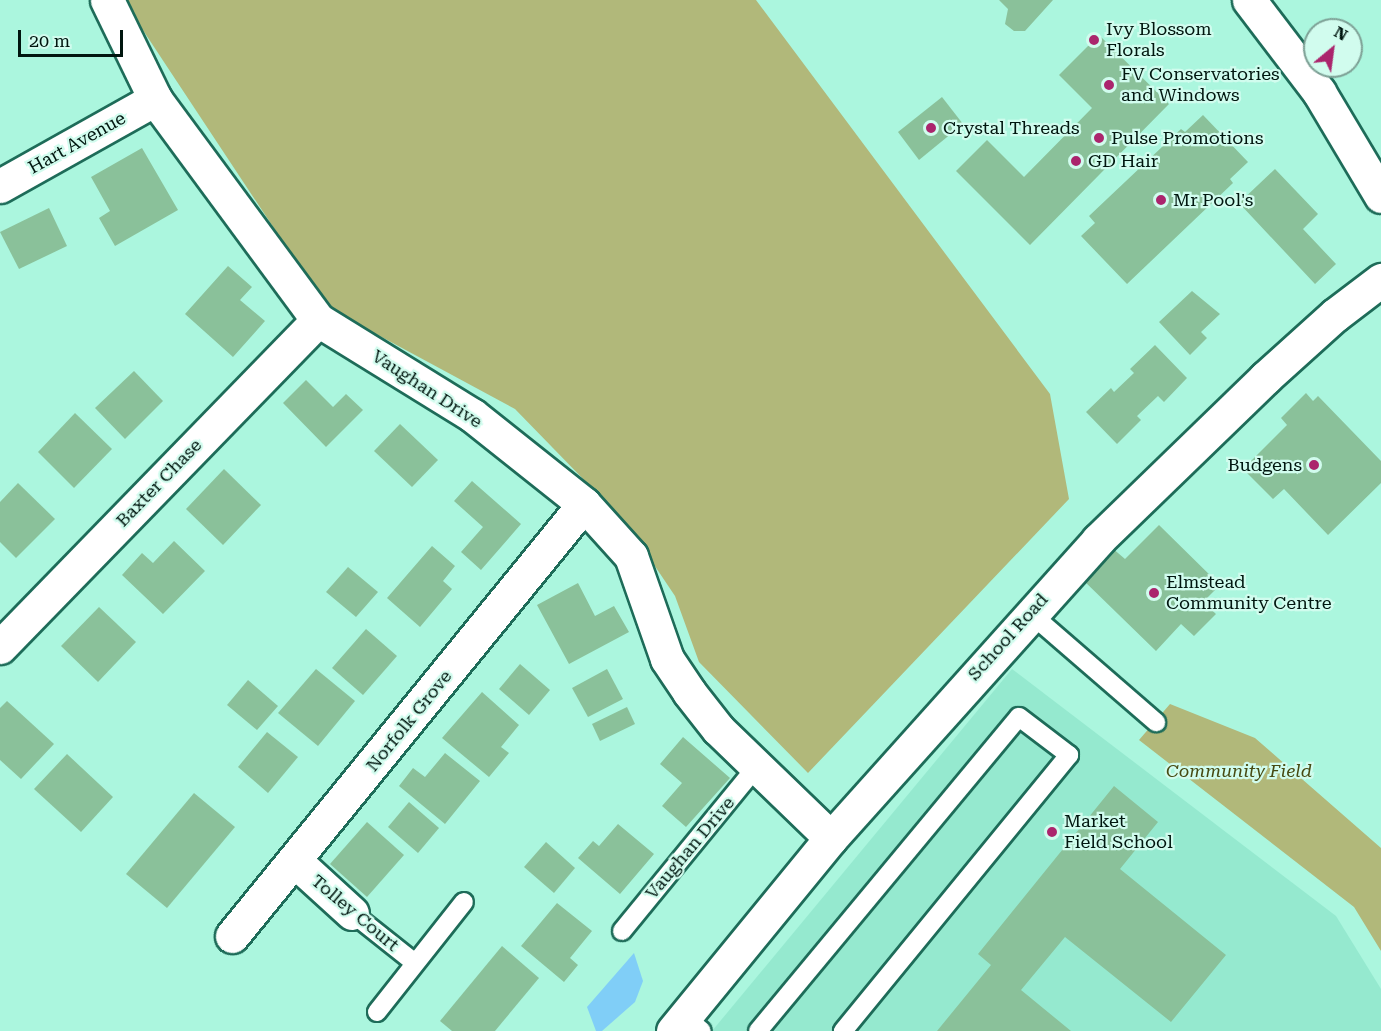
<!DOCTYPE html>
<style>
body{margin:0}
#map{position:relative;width:1381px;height:1031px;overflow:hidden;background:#abf6de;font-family:"Roboto Serif",serif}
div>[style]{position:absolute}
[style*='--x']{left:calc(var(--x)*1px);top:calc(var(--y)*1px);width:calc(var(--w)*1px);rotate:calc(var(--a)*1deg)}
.built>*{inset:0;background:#95e9cf}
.green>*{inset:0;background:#b1b87a}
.water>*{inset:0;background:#80cef7}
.building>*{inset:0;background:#8ac19a}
.roads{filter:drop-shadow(2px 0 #1e6c59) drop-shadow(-2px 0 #1e6c59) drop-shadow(0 2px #1e6c59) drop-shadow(0 -2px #1e6c59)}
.service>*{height:18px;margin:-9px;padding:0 9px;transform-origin:9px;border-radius:9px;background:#fff}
.minor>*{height:33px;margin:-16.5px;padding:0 16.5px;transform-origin:16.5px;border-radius:16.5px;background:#fff}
.tertiary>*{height:33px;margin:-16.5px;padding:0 16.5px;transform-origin:16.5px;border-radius:16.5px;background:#fff}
.primary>*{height:33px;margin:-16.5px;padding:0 16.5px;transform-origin:16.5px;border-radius:16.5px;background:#fff}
.dots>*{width:16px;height:16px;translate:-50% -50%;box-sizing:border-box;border:3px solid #d1fcee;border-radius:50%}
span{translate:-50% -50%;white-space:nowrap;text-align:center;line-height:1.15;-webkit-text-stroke:4.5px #d1fcee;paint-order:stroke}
.poi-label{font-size:18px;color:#00160f}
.left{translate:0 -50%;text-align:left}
.right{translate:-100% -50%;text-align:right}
.street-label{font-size:18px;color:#00160f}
.park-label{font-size:18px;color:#464a12;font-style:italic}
.north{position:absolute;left:1303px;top:18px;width:60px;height:60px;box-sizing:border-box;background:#d1fcee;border:2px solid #7da095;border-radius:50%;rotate:29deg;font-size:16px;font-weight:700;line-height:24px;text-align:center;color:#00160f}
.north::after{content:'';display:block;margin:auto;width:21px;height:27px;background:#ab256d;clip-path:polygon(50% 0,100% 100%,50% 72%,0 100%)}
.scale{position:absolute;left:18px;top:30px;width:105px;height:27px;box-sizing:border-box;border:3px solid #00160f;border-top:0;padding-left:8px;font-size:18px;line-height:21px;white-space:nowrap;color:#00160f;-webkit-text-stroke:4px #d1fcee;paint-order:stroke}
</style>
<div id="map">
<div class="built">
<div style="clip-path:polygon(1012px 669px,1336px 916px,1381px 989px,1381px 1031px,712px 1031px)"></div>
</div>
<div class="green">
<div style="clip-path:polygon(123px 0,756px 0,1050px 394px,1069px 499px,808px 773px,699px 662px,675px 596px,626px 523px,515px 409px,326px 307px)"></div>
<div style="clip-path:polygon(1170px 704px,1255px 738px,1381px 848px,1381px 951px,1354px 907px,1139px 740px)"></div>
</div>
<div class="water">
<div style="clip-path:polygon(634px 953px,643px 981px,635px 1002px,602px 1031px,596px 1031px,587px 1007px)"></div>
</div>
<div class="building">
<div style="clip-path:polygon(999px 0,1053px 0,1025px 31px,1014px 31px,1005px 24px,1008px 9px)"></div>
<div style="clip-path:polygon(1099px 35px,1169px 104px,1030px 245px,956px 171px,987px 140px,1024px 177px,1092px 108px,1059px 75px)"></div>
<div style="clip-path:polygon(942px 97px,963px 124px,919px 160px,898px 132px)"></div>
<div style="clip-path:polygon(1203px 115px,1248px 162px,1230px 179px,1233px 183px,1127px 284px,1081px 236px,1095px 223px,1089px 216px,1181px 129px,1185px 132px)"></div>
<div style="clip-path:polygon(142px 148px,178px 210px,115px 246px,99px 218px,110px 211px,91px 177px)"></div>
<div style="clip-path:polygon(1275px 169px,1318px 214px,1303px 229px,1336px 264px,1315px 284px,1239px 203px)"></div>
<div style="clip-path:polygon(49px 208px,67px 246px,19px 269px,0 232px)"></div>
<div style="clip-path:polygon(228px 266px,252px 287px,240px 300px,265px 321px,233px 357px,185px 314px)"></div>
<div style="clip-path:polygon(1192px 291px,1220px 314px,1201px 332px,1207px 338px,1190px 355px,1159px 322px)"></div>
<div style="clip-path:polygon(1155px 345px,1187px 378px,1164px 402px,1158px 396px,1137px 416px,1141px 420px,1117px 444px,1086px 412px,1111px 388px,1114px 392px,1134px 373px,1130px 369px)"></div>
<div style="clip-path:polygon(134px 371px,163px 401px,125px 439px,95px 408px)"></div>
<div style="clip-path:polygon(306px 380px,333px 407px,346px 394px,363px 410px,326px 447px,283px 403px)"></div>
<div style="clip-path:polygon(1306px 393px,1313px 401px,1318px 396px,1381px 461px,1381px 483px,1328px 535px,1284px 489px,1273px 499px,1243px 469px,1287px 425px,1281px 418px)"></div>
<div style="clip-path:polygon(75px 413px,112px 449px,74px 488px,38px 452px)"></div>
<div style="clip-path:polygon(400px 424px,438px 460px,412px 487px,374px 451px)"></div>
<div style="clip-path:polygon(224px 469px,261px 505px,223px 545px,186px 509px)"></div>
<div style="clip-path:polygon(472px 481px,521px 524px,481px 570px,461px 552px,483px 527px,454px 501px)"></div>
<div style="clip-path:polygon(18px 483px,55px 519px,16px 558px,0 542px,0 502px)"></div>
<div style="clip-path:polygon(1159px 525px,1220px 585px,1203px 602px,1216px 614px,1194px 636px,1181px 624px,1156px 651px,1081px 578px,1111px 547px,1125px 559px)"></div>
<div style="clip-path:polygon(174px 541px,205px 571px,163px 614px,122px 575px,142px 553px,153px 563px)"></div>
<div style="clip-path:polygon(432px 546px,455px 566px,443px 581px,452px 589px,420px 627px,387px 598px)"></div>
<div style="clip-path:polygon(348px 567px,378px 592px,356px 617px,326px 592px)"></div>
<div style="clip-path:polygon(578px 583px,595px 616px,614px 606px,629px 632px,569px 664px,537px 605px)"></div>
<div style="clip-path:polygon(99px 607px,136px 642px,98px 682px,61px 646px)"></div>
<div style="clip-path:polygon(366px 629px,397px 656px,363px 695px,332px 668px)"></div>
<div style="clip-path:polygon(520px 664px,550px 690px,529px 715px,499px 689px)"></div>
<div style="clip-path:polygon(316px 669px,355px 701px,318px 746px,278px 713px)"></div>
<div style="clip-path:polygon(607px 669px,623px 699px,588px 717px,572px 688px)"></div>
<div style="clip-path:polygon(248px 680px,278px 706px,257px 730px,227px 705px)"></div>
<div style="clip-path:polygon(482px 692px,519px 725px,501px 747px,509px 753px,489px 777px,442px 738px)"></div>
<div style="clip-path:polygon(7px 701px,54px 744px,21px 779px,0 760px,0 708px)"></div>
<div style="clip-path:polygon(627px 707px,635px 724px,600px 741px,592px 724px)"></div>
<div style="clip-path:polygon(267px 732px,298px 757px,268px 793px,238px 767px)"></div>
<div style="clip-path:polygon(683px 737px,730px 778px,686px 827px,662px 806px,682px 783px,660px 764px)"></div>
<div style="clip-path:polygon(445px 753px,480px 781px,445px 824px,399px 786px,413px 768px,425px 777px)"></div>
<div style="clip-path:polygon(67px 754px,113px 797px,81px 832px,34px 789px)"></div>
<div style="clip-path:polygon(1114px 786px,1158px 822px,1120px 869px,1226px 955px,1171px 1022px,1065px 937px,1021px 990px,1071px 1031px,937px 1031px,991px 965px,978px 954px)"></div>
<div style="clip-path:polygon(194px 793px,235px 827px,167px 908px,126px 874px)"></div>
<div style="clip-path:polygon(409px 802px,439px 828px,418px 853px,388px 827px)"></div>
<div style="clip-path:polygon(367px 822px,404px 855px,367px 897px,330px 864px)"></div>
<div style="clip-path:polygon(618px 824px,654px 854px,620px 894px,578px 858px,593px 841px,599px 846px)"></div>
<div style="clip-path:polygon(546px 842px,575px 868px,554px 893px,524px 867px)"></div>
<div style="clip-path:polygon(557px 903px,592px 931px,570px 958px,578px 965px,564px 982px,521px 946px)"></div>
<div style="clip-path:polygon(502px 946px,539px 978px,495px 1031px,452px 1031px,440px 1021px)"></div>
</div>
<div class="roads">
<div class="service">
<div style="--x:1030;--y:613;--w:167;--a:40.9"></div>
<div style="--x:352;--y:913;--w:80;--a:38.4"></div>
<div style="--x:622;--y:931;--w:215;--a:-50.7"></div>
<div style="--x:377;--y:1012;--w:140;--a:-51.7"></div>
<div style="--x:684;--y:1016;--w:23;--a:40"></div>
<div style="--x:758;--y:1031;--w:408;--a:-50.3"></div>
<div style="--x:1019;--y:717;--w:63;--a:37.2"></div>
<div style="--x:1069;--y:755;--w:357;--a:129.3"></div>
</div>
<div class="minor">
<div style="--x:107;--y:0;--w:110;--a:64.1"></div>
<div style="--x:155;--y:99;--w:275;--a:53.6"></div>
<div style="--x:318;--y:320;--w:181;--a:31.7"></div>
<div style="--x:472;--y:415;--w:143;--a:38.5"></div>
<div style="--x:584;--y:504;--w:70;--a:47.9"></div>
<div style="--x:631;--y:556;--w:109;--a:70.7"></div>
<div style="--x:667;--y:659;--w:40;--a:56"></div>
<div style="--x:689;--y:692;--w:47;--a:51.9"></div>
<div style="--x:718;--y:729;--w:157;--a:44"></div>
<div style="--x:0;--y:186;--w:178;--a:-29.3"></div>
<div style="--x:0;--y:647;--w:456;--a:-45.8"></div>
<div style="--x:295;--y:861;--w:77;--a:42.4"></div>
<div style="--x:232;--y:936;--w:557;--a:-50.83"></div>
</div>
<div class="tertiary">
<div style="--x:673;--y:1031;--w:249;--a:-50.7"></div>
<div style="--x:831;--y:838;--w:400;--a:-48.1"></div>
<div style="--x:1098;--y:540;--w:233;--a:-44.1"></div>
<div style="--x:1265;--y:378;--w:94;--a:-42"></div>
<div style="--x:1335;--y:315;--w:58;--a:-37.3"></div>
</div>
<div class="primary">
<div style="--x:1249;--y:0;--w:116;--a:52.7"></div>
<div style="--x:1319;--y:92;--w:121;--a:59.2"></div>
</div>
</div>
<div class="dots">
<div style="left:1094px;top:40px;background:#ab256d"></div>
<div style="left:1109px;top:85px;background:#ab256d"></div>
<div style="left:931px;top:128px;background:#ab256d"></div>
<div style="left:1099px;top:138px;background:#ab256d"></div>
<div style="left:1076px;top:161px;background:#ab256d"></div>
<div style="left:1161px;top:200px;background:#ab256d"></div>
<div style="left:1314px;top:465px;background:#ab256d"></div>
<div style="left:1154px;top:593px;background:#ab256d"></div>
<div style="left:1052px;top:832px;background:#ab256d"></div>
</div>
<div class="poi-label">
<span class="left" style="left:1106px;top:40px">Ivy Blossom<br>Florals</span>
<span class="left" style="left:1121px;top:85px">FV Conservatories<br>and Windows</span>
<span class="left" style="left:943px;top:128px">Crystal Threads</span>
<span class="left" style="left:1111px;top:138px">Pulse Promotions</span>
<span class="left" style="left:1088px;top:161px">GD Hair</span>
<span class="left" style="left:1173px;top:200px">Mr Pool's</span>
<span class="right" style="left:1302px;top:465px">Budgens</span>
<span class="left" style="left:1166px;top:593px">Elmstead<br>Community Centre</span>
<span class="left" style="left:1064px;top:832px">Market<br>Field School</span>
</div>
<div class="street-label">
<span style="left:77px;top:143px;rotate:-29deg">Hart Avenue</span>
<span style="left:427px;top:389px;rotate:33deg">Vaughan Drive</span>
<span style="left:159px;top:483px;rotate:-46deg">Baxter Chase</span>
<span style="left:1008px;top:637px;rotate:-48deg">School Road</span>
<span style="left:409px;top:721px;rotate:-51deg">Norfolk Grove</span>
<span style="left:690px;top:848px;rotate:-50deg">Vaughan Drive</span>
<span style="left:355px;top:913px;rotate:40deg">Tolley Court</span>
</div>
<div class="park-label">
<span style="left:1239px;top:771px">Community Field</span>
</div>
<div class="north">N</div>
<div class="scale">20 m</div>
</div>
